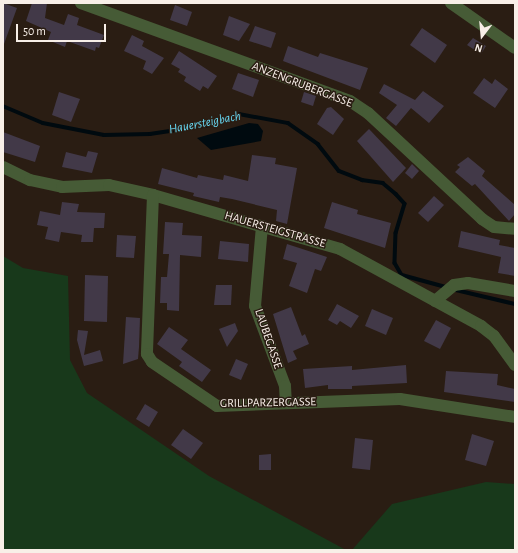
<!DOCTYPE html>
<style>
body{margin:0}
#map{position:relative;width:518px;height:553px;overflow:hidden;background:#2a1d13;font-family:"Alegreya Sans",sans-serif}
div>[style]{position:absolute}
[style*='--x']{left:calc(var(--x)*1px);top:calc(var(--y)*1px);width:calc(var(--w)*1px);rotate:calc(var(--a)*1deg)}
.green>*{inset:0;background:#18391b}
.water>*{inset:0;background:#000a0f}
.stream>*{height:3.5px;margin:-1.75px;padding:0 1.75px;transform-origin:1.75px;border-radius:1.75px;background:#000a0f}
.building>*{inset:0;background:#423948}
.minor>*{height:12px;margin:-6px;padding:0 6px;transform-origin:6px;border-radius:6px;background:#465b36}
span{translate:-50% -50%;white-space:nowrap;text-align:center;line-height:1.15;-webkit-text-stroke:3px #2a1d13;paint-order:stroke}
.street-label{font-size:12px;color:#f8efe8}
.water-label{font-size:13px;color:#67d8f3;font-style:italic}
.frame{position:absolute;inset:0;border:4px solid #f8efe8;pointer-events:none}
.north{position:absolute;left:462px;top:16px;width:40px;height:40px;-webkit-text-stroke:3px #2a1d13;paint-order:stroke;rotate:196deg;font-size:11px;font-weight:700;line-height:16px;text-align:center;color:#f8efe8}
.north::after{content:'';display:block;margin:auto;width:14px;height:18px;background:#f8efe8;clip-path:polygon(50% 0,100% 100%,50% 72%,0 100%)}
.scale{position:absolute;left:16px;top:24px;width:90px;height:18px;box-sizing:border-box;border:2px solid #f8efe8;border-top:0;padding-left:5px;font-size:12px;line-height:14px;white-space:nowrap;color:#f8efe8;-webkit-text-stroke:3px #2a1d13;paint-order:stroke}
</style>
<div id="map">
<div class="green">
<div style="clip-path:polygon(3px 256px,23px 268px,68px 276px,70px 360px,87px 393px,209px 476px,346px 550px,3px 550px)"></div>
<div style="clip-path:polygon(486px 482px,515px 484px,515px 550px,352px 550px,392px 504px)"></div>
</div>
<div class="water">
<div style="clip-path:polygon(249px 123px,258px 124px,263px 131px,261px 141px,211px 150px,197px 138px)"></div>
</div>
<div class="stream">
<div style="--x:3;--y:106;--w:43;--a:23"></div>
<div style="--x:43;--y:123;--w:62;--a:11.1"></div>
<div style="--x:104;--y:135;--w:46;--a:-1.2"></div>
<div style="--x:150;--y:134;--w:67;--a:-8.6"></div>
<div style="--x:216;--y:124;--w:25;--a:-23"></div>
<div style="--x:239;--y:114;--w:50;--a:10.4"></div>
<div style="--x:288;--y:123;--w:37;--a:35"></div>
<div style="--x:318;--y:144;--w:34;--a:52"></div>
<div style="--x:339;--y:171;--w:25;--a:21"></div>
<div style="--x:362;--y:180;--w:21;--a:8"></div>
<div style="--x:383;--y:183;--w:17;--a:40"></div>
<div style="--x:396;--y:194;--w:13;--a:48"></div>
<div style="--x:405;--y:204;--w:30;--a:107"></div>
<div style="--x:396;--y:233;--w:30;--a:92"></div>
<div style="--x:395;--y:263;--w:14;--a:60"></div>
<div style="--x:402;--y:275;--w:46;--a:15.3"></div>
<div style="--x:452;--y:289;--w:65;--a:13.4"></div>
</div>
<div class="building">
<div style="clip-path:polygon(3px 3px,17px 8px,4px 44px,3px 43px)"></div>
<div style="clip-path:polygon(32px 3px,47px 3px,45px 18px,64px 25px,68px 14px,79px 18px,77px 25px,104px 35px,99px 48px,96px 47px,95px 51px,67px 41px,65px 47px,48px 40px,51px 32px,26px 21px)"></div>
<div style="clip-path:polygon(175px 5px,192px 12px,187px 26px,170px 20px)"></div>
<div style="clip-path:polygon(229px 16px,250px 24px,239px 41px,223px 35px)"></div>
<div style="clip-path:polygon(255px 26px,276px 33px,271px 48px,249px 41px)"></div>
<div style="clip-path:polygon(422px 28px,447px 45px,435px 63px,410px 45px)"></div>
<div style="clip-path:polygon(132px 35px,144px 41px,142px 46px,164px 58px,152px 74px,143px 69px,146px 61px,124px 51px)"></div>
<div style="clip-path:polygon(473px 38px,486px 46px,481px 54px,467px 45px)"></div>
<div style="clip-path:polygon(288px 46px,318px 57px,320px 53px,368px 68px,360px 90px,283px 61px)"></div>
<div style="clip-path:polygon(179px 51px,217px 76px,208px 89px,203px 86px,200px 91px,184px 81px,186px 77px,178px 72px,180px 69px,171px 64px)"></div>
<div style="clip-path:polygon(238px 73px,259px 80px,253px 97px,232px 89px)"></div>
<div style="clip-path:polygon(484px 78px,492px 84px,495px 79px,508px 89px,495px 108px,473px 93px)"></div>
<div style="clip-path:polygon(384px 84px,415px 100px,423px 91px,444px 106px,429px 123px,411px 108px,396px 126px,386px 118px,397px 105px,379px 93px)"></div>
<div style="clip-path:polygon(59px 92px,80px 99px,71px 122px,52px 115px)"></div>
<div style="clip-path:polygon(304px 92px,316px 96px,313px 106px,301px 102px)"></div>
<div style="clip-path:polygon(331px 107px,344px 119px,333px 135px,317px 124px,327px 108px)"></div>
<div style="clip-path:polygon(369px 129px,406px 168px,393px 182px,357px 141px)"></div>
<div style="clip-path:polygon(3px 132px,40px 146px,35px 162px,3px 152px)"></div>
<div style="clip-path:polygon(88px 151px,98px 153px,92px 173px,62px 167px,66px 152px,86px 157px)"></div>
<div style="clip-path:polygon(252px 155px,276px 158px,275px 164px,297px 168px,287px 224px,276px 221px,277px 210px,232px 199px,220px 197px,219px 202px,193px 196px,194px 193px,158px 184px,162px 168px,197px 178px,198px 175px,223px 180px,224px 175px,248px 181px)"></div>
<div style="clip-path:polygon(468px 157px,485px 171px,482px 176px,515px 205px,515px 214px,509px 221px,475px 184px,472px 186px,455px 172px,460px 167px,457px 165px)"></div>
<div style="clip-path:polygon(412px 164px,419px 171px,412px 179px,405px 173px)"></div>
<div style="clip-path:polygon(434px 196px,444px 205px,428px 222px,418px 213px)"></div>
<div style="clip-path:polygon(62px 202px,79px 204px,77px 212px,105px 213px,104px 228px,94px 228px,93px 242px,81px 242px,82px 235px,61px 232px,59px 242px,45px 239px,48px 227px,37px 225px,40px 211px,60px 215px)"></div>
<div style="clip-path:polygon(332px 202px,358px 210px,357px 214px,391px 223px,385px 248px,324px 228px)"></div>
<div style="clip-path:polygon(165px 222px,183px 223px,182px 235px,202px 236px,201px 257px,180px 255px,179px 311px,167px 310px,167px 303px,160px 303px,161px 277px,167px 277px,169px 254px,163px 254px)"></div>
<div style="clip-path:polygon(461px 231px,500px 240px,499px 245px,515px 248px,515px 276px,498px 273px,501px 257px,458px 247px)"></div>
<div style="clip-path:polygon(117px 235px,136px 236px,134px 258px,116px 257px)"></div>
<div style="clip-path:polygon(220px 241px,249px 244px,248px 262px,218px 259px)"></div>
<div style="clip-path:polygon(287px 244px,327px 257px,321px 271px,315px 269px,307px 293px,289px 286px,297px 263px,283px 259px)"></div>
<div style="clip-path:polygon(85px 275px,108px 276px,107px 322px,84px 321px)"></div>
<div style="clip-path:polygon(216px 285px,232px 285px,231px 305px,214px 305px)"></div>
<div style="clip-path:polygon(337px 304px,359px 316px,351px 328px,340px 321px,337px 325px,328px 320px)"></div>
<div style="clip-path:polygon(291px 307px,302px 336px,305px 334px,309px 344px,293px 351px,297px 359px,288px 363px,273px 314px)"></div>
<div style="clip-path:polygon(372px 309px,393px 318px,386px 335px,365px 326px)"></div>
<div style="clip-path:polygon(126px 317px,140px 318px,139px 347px,138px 359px,123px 364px)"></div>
<div style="clip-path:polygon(436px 320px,451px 328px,440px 349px,424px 341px)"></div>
<div style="clip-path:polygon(235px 323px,238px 331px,227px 347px,219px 329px)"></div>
<div style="clip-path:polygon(169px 327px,188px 340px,181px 349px,211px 370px,202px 382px,179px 366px,182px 362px,157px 344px)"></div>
<div style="clip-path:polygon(78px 330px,88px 331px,84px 355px,100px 350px,103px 361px,84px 366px,77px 340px)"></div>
<div style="clip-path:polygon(236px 359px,248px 364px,241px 380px,229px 375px)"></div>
<div style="clip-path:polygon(406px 365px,407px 383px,352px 386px,352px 389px,328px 389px,328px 385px,305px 388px,303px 369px,352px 366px,352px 370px)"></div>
<div style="clip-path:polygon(446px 371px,498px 374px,497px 385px,515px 389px,515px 402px,444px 392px)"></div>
<div style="clip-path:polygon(145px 404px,158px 412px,149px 427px,136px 419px)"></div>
<div style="clip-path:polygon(183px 429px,203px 443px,191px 459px,171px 445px)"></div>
<div style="clip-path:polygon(472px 434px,494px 441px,486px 466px,465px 460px)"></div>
<div style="clip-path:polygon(355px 438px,373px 440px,370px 470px,352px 468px)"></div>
<div style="clip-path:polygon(271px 454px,271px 470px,259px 470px,259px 455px)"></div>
</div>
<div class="minor">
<div style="--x:81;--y:3;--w:286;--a:20"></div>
<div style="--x:350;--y:101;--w:22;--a:34"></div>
<div style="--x:368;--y:113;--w:156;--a:42.9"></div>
<div style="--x:482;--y:219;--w:14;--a:34"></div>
<div style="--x:494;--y:227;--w:21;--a:5"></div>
<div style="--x:451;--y:3;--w:78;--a:35.1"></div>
<div style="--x:3;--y:167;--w:30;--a:26"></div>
<div style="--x:30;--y:180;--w:33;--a:12"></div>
<div style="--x:62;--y:187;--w:47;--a:-2.4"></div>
<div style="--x:109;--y:185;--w:45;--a:12.8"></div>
<div style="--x:153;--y:195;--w:195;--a:16.1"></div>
<div style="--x:340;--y:249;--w:161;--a:28.6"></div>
<div style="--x:481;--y:326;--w:16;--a:38"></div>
<div style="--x:494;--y:336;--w:36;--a:54"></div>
<div style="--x:153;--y:195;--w:159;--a:92.2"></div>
<div style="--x:147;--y:354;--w:9;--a:58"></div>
<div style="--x:152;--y:362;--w:78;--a:34.1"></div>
<div style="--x:217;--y:406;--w:183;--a:-2.2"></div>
<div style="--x:400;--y:399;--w:116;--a:8.9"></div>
<div style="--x:262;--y:226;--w:80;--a:95"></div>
<div style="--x:255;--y:306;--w:85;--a:69.4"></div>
<div style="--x:285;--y:386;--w:17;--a:87"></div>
<div style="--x:435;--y:301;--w:25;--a:-40"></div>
<div style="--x:454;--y:285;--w:14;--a:-8"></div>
<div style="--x:468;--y:283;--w:48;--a:9.7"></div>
</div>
<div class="street-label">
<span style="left:302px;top:85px;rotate:21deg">ANZENGRUBERGASSE</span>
<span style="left:275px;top:230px;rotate:16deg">HAUERSTEIGSTRASSE</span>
<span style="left:268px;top:339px;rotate:71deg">LAUBEGASSE</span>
<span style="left:268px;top:403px;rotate:-1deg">GRILLPARZERGASSE</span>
</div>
<div class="water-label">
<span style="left:205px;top:124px;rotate:-11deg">Hauersteigbach</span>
</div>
<div class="frame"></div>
<div class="north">N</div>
<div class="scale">50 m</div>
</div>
